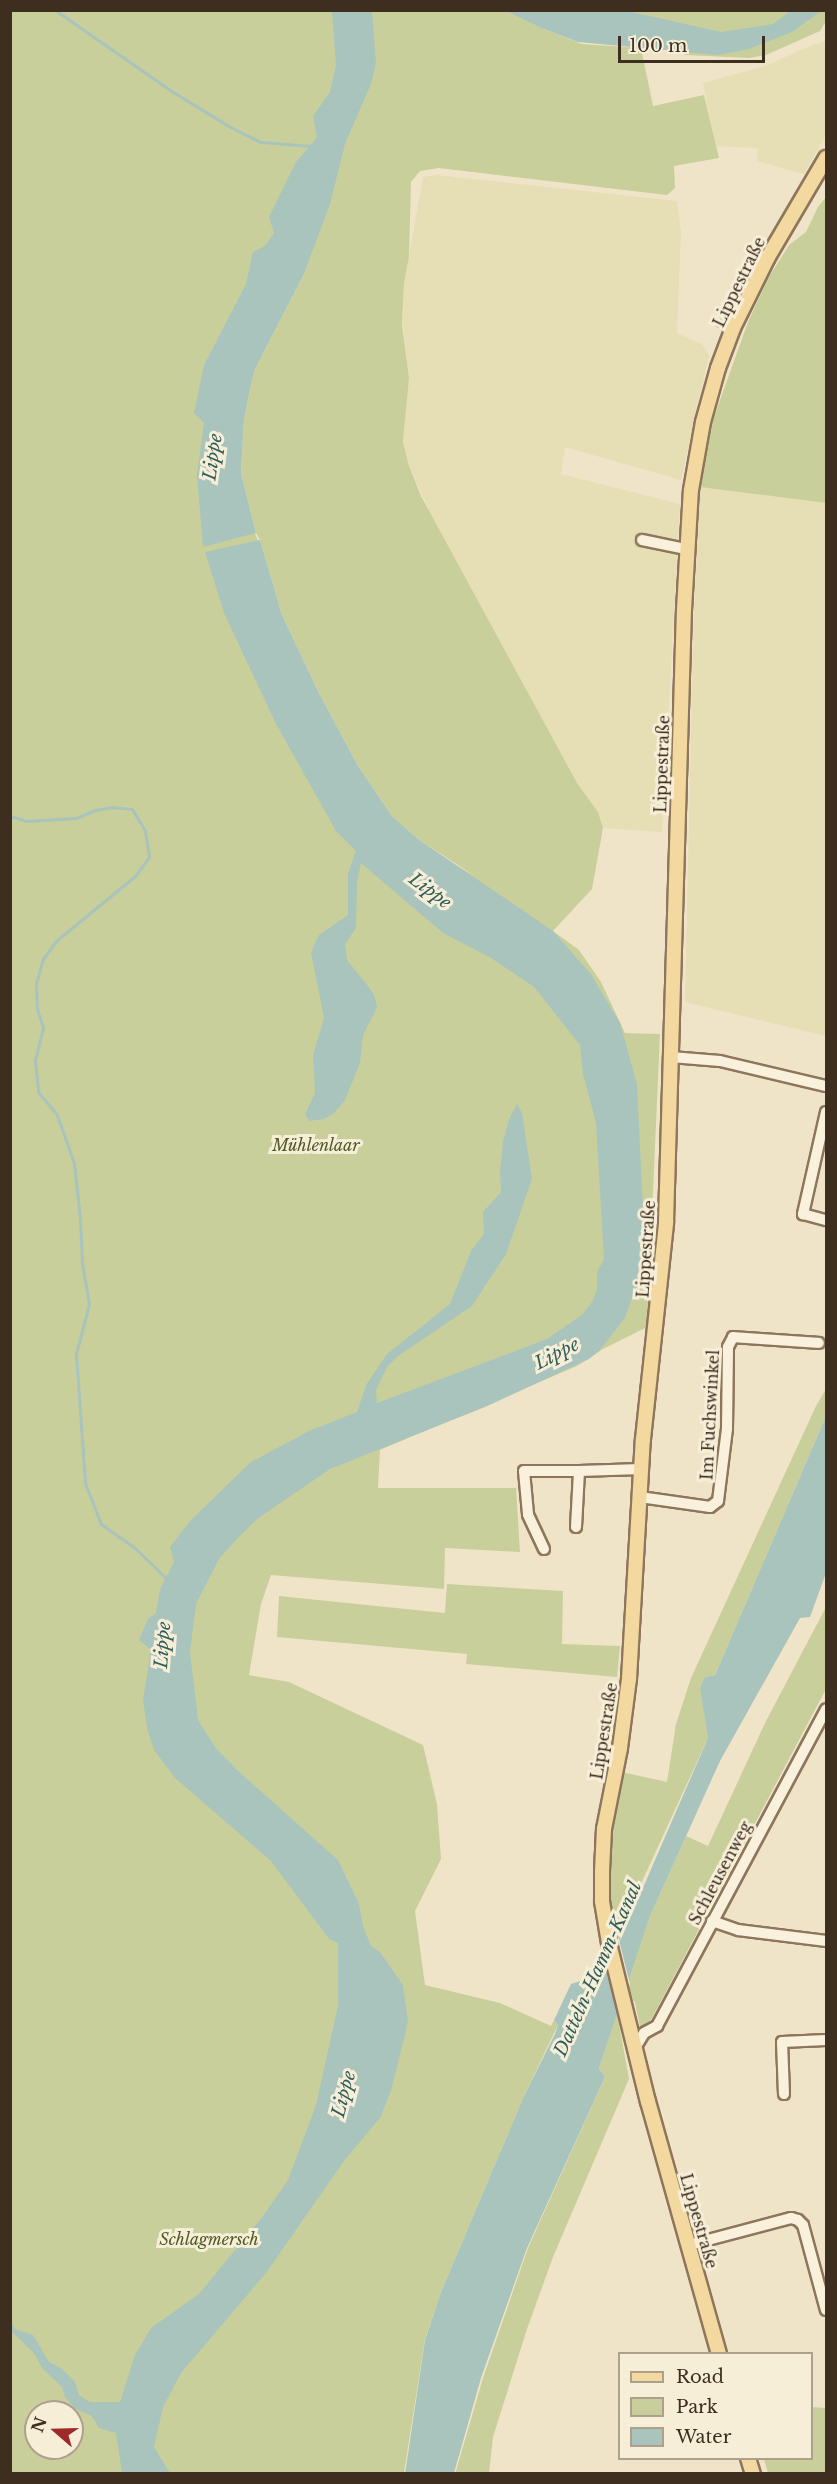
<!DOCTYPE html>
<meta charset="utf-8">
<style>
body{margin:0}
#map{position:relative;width:837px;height:2484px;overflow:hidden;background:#f0e4c8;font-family:"Libre Baskerville",serif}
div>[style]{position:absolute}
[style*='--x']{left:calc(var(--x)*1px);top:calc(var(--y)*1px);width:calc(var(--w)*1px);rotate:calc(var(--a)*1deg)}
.farmland>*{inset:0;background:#e6deb5}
.green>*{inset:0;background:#c9cf9b}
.water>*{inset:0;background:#a9c4bc}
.pier>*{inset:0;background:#f0e4c8}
.stream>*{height:3px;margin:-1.5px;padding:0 1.5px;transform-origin:1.5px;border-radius:1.5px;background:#a9c4bc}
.roads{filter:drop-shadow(2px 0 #8d765c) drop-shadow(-2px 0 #8d765c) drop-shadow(0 2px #8d765c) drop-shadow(0 -2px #8d765c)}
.minor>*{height:10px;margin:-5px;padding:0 5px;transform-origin:5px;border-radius:5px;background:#faf1dc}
.major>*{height:14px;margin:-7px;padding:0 7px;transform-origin:7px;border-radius:7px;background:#f3d9a0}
span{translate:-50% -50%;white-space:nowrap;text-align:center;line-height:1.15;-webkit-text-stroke:6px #f7eed8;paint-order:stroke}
.street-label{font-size:16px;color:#3d2e20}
.park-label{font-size:16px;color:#4d5a26;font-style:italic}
.water-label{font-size:18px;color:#2f5d5a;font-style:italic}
.frame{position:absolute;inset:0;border:12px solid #3d2e20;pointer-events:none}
.legend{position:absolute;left:618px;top:2352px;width:195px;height:108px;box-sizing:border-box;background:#f7eed8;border:2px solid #ada18e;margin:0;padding:8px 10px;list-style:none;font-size:18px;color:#3d2e20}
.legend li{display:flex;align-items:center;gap:12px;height:30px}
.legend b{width:30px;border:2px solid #ada18e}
.north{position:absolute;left:24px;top:2400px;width:60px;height:60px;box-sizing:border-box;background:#f7eed8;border:2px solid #ada18e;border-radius:50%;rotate:290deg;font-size:16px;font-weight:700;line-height:24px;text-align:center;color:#3d2e20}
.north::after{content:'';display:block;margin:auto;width:21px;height:27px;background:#9e2a2b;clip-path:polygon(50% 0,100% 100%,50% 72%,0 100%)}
.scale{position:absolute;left:618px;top:36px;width:147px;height:27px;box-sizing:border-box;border:3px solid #3d2e20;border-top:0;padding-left:8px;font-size:18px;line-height:21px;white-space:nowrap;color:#3d2e20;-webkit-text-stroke:4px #f7eed8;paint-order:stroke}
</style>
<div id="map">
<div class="farmland">
<div style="clip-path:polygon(826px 41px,826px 135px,804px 174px,757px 161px,758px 148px,716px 146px,703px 83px,765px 66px,813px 45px)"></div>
<div style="clip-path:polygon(437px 175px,677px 201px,681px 232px,677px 333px,702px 344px,709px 355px,681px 480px,565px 447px,561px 474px,680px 504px,662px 832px,603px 828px,598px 812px,577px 783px,431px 515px,409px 466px,403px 442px,409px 378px,403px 324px,404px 284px,423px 177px)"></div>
<div style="clip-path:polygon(700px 487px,826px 503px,826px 1036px,685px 1002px,693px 637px)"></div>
</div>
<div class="green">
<div style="clip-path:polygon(826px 10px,826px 21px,820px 31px,766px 55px,749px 58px,686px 55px,668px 47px,523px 11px)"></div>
<div style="clip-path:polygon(evenodd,10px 11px,506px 11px,541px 28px,582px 44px,641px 48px,653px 106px,704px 95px,719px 158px,674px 166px,675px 188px,667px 195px,439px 168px,420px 171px,411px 182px,409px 256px,404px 284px,402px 324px,409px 378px,403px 442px,409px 466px,421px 496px,577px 783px,598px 812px,603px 828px,592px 889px,553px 931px,579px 950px,601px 982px,625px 1033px,660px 1034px,647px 1327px,603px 1349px,577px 1366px,380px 1450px,378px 1488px,516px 1488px,520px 1552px,445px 1548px,444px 1589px,271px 1575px,261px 1604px,249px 1675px,289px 1682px,423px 1745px,437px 1804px,441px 1859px,415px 1911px,425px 1985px,500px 2003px,551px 2026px,554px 2020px,558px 2025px,524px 2096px,441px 2292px,425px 2339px,404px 2473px,11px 2473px,10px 11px,314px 246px,304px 274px,255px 369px,314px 246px,10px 11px,253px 376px,244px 419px,241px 473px,256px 533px,260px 540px,282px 615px,318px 691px,358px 766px,392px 816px,418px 839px,473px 875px,402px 834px,333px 736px,268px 584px,265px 558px,248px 516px,237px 460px,244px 403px,253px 376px,10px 11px,36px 2412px,72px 2412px,72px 2448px,36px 2448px,36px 2412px)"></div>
<div style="clip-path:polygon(826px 197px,826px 503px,700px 487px,709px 431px,748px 322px,769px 277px,789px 245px,806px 232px,818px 207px)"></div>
<div style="clip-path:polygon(741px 275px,747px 276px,722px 331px,716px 327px)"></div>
<div style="clip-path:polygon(826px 1389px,826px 1416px,715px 1675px,705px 1677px,701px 1688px,708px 1738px,634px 1899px,634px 1908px,614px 1953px,603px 1879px,617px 1771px,667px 1782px,676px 1724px,691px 1678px,816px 1406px)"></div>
<div style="clip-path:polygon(447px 1584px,563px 1591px,562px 1644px,620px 1646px,617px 1677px,466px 1664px,467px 1654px,277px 1637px,279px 1596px,445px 1613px)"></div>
<div style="clip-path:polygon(826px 1607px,826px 1689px,652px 2018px,647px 2025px,640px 2027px,635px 2002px,625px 1993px,629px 1976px,650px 1916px,686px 1836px,708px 1846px,766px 1721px)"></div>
<div style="clip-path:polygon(617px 2013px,629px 2079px,553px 2257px,527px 2329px,493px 2437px,489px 2473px,455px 2474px,483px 2378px,528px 2248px,605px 2077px,599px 2068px)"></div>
<div style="clip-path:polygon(812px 2407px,826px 2408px,826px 2473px,768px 2473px,764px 2459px,812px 2458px)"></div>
</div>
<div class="water">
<div style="clip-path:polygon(332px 11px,372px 11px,376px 63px,371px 84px,345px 144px,330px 204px,304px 274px,254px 371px,244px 419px,241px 473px,256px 533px,203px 547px,197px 475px,204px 423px,194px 413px,204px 365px,246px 284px,253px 252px,265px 246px,274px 233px,269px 217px,296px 162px,317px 137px,313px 116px,330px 92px,336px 65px)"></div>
<div style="clip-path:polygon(506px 11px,627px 11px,721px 32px,773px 24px,790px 11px,821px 11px,792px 32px,749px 49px,718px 55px,578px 42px,541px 28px)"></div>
<div style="clip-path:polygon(260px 540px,282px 615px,318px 691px,358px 766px,392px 816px,418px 839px,553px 931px,590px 973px,620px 1023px,637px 1084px,644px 1231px,639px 1278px,625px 1318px,599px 1351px,589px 1359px,485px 1407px,330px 1469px,257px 1519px,235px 1541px,219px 1559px,196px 1604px,190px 1652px,198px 1720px,215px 1747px,237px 1770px,338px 1860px,359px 1904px,363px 1926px,371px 1946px,380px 1952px,403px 1985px,408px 2022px,391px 2091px,380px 2118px,344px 2161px,266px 2273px,181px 2373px,163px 2407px,154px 2447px,170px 2473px,122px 2473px,116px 2433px,99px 2428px,92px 2416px,74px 2408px,65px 2397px,62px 2387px,42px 2368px,34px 2353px,11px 2331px,11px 2322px,15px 2329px,33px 2335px,49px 2362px,61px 2368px,75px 2382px,79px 2395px,90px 2402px,120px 2402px,135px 2355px,151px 2328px,199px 2294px,263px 2216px,288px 2180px,316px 2105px,338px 2006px,338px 1943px,329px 1939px,271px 1861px,175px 1778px,154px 1750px,147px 1728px,143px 1700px,151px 1650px,139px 1640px,148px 1619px,156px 1613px,160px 1589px,174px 1562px,170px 1547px,191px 1520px,251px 1462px,309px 1431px,357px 1412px,366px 1385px,387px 1354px,450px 1304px,471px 1251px,484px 1234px,483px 1212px,501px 1192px,500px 1172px,503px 1142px,509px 1119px,517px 1104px,522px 1113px,532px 1179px,506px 1254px,472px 1306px,398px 1356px,387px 1367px,376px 1390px,377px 1403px,547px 1339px,582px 1315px,592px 1302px,597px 1290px,597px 1272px,604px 1259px,596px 1123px,583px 1074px,580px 1045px,534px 987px,491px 958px,443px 933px,361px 863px,357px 883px,356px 928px,345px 944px,347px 960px,368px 986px,375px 997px,377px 1008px,363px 1035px,360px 1063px,345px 1100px,334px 1113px,324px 1119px,309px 1121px,305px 1114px,315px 1093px,313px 1055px,324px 1018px,311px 952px,319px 935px,348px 915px,348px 873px,356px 851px,336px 831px,275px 722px,224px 613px,205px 552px)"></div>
<div style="clip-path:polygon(826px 1416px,826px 1573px,810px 1617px,800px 1618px,720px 1761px,650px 1916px,599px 2068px,605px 2077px,527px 2248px,481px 2378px,454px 2473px,405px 2474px,425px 2340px,441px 2292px,524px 2096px,555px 2034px,558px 2025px,554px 2020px,571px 1984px,606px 1973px,708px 1738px,700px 1688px,705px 1677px,715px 1675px)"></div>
</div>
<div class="pier">
<div style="clip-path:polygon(618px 1936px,630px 1984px,619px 2018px,605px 1967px)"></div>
</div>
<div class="stream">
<div style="--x:55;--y:10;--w:144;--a:34.8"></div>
<div style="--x:173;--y:92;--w:69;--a:31.4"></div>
<div style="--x:232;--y:128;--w:32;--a:26"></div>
<div style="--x:261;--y:142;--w:51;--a:4.5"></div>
<div style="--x:10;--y:816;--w:17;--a:17"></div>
<div style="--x:26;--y:821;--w:50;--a:-3.4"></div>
<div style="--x:76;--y:818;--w:21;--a:-23"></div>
<div style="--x:95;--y:810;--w:17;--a:-10"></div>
<div style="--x:112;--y:807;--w:20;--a:6"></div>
<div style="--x:132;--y:809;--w:26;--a:59"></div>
<div style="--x:145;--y:831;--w:26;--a:81"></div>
<div style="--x:149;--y:857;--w:24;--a:126"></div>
<div style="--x:135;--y:876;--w:102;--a:140.6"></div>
<div style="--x:56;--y:941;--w:22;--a:126"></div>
<div style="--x:43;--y:959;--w:25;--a:106"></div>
<div style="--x:36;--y:983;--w:26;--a:88"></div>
<div style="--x:37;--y:1009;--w:20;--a:72"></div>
<div style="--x:43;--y:1028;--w:34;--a:104"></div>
<div style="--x:35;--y:1061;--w:31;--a:84"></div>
<div style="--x:38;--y:1092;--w:30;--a:50"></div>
<div style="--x:57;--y:1115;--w:51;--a:70.5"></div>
<div style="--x:74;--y:1163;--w:56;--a:83.9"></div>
<div style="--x:80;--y:1219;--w:44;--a:87.4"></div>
<div style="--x:82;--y:1263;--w:42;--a:80.3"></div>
<div style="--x:89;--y:1304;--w:52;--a:104.6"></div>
<div style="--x:76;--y:1354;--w:129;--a:86"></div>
<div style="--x:85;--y:1483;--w:44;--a:68.7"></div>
<div style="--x:101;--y:1524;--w:42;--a:35.2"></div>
<div style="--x:135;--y:1548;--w:45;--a:44.1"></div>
</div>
<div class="roads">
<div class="minor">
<div style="--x:642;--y:540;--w:45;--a:11.6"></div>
<div style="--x:671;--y:1057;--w:49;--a:4.7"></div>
<div style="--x:720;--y:1061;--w:109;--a:13.3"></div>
<div style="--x:826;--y:1112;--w:105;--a:102.7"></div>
<div style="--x:803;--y:1214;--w:24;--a:15"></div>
<div style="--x:640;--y:1497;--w:71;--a:8.1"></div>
<div style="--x:710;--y:1507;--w:10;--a:-37"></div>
<div style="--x:718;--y:1501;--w:73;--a:-82.9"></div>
<div style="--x:727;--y:1429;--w:82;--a:-89.3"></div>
<div style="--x:728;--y:1347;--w:11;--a:-63"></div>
<div style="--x:733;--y:1337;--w:86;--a:4"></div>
<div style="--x:576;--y:1527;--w:56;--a:-86.9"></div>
<div style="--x:579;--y:1471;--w:62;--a:-1.8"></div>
<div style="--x:544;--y:1549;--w:38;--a:-115"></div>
<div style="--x:528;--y:1514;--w:43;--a:-95.3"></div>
<div style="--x:524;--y:1471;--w:55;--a:0"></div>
<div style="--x:712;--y:1921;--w:28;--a:19"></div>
<div style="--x:738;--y:1930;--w:89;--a:7.1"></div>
<div style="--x:636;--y:2046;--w:15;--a:-58"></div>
<div style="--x:644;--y:2033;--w:15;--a:-28"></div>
<div style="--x:657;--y:2026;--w:359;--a:-61.9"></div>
<div style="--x:784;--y:2094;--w:52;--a:-92.2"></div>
<div style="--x:782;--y:2042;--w:44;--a:-2.6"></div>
<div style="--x:689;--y:2245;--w:106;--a:-14.8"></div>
<div style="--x:791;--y:2218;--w:7;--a:16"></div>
<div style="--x:798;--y:2220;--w:7;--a:45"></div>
<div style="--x:803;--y:2225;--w:88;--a:74.9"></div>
</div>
<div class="major">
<div style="--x:719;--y:2354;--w:262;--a:-105.7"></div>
<div style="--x:648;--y:2102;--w:164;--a:-103.8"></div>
<div style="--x:609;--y:1943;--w:43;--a:-99.5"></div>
<div style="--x:602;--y:1901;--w:30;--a:-90"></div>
<div style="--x:602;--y:1871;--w:42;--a:-87.3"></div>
<div style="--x:604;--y:1829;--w:83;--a:-78.8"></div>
<div style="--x:620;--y:1748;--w:70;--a:-82.6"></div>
<div style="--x:629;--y:1679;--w:240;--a:-86.7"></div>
<div style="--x:643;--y:1439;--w:218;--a:-83.9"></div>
<div style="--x:666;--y:1222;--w:612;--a:-88.32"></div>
<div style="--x:684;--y:610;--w:120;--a:-86.7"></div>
<div style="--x:691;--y:490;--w:69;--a:-80"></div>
<div style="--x:703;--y:422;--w:56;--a:-74.5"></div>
<div style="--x:718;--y:368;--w:43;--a:-69.4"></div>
<div style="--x:733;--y:328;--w:79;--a:-63.8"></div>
<div style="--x:768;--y:257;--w:115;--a:-59.6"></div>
<div style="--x:748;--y:2458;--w:17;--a:73"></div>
</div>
</div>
<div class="street-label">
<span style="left:739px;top:282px;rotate:-64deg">Lippestraße</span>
<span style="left:662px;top:764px;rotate:-88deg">Lippestraße</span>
<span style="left:646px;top:1249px;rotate:-86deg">Lippestraße</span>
<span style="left:710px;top:1415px;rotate:-87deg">Im Fuchswinkel</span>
<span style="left:604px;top:1731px;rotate:-81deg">Lippestraße</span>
<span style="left:720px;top:1873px;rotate:-62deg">Schleusenweg</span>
<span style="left:699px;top:2221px;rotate:74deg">Lippestraße</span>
</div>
<div class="park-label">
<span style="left:316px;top:1145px">Mühlenlaar</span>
<span style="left:209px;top:2239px">Schlagmersch</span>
</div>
<div class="water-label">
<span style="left:213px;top:457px;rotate:-82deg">Lippe</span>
<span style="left:430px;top:891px;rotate:37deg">Lippe</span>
<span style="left:557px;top:1354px;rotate:-27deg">Lippe</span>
<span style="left:163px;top:1645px;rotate:-86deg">Lippe</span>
<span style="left:598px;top:1969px;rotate:-66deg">Datteln-Hamm-Kanal</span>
<span style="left:344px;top:2094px;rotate:-75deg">Lippe</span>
</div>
<div class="frame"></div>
<ul class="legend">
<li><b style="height:8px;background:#f3d9a0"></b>Road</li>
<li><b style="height:16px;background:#c9cf9b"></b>Park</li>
<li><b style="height:16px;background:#a9c4bc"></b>Water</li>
</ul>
<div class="north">N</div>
<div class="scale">100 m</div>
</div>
